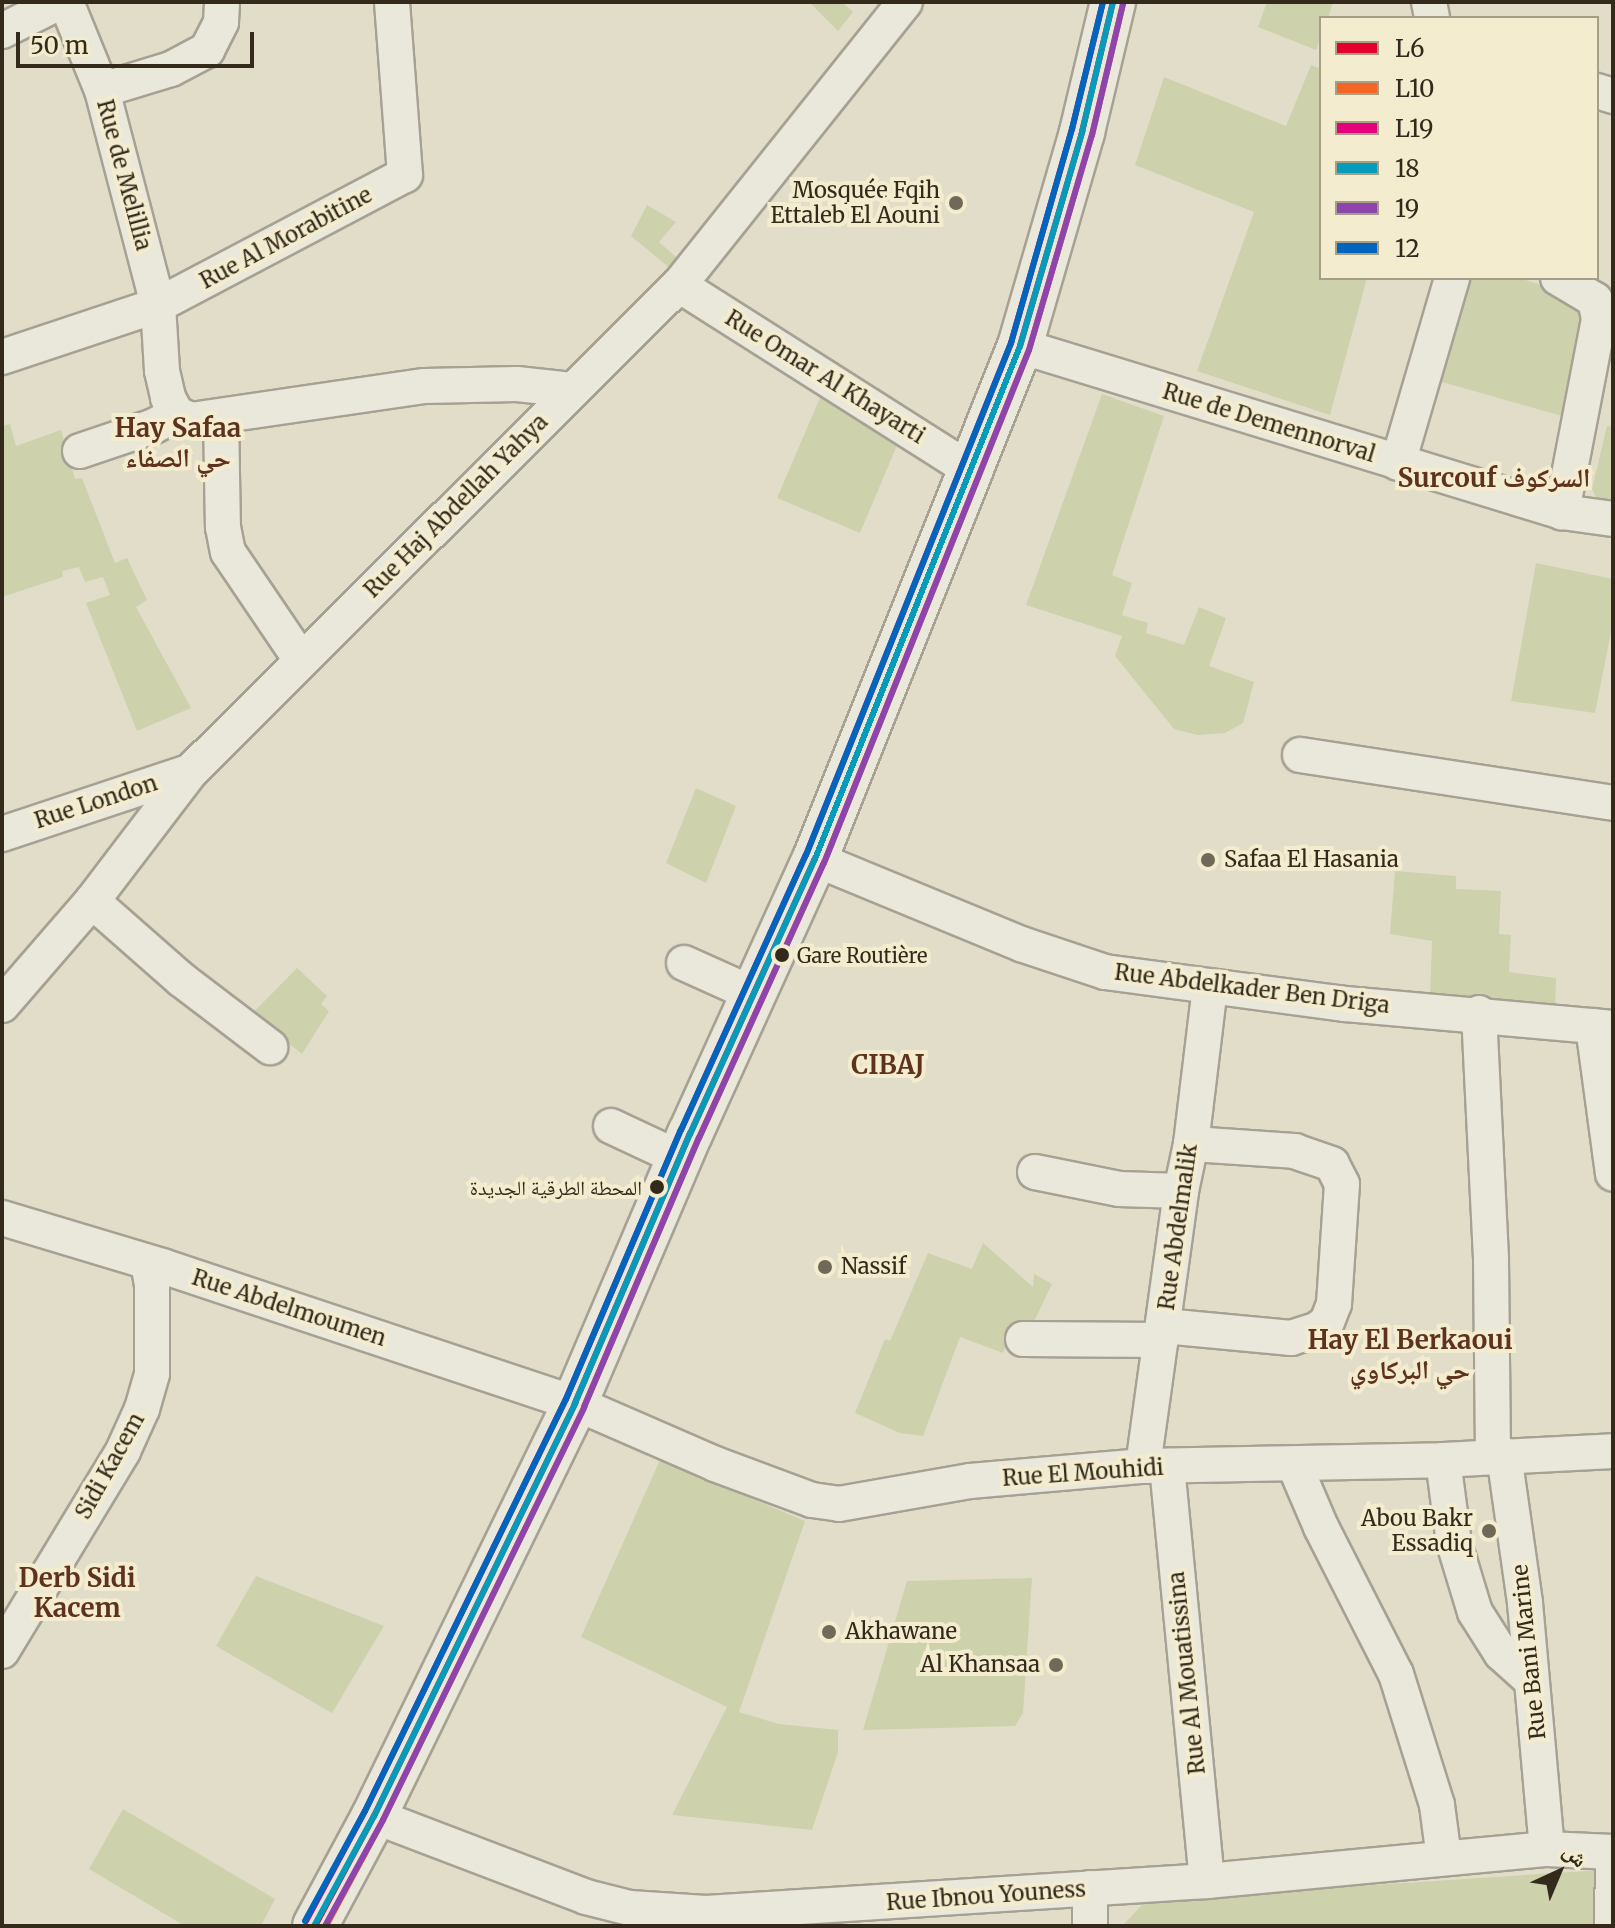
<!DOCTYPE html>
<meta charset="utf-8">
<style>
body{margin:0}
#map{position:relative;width:1615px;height:1928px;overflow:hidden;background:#e1ddc9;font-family:Merriweather,"Noto Naskh Arabic",serif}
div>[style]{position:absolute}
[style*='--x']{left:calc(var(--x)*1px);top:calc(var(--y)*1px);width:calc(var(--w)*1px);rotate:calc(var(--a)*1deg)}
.green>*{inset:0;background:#cdd2ac}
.roads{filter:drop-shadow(2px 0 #a6a193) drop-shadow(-2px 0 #a6a193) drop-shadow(0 2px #a6a193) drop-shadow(0 -2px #a6a193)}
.street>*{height:34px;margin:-17px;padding:0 17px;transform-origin:17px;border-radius:17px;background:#eae7db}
.secondary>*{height:44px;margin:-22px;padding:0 22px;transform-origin:22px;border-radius:22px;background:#eae7db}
.bus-1>*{height:6px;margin:-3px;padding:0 3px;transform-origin:3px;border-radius:3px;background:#e4002b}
.bus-2>*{height:6px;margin:-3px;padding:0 3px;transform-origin:3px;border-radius:3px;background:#f26522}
.bus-3>*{height:6px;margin:-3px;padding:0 3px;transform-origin:3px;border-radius:3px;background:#e5007d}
.bus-4>*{height:6px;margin:-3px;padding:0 3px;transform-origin:3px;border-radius:3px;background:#059cbc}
.bus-5>*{height:6px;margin:-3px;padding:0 3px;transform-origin:3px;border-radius:3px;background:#8e44ad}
.bus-6>*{height:6px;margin:-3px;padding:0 3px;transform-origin:3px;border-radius:3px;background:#0065bd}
.dots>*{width:22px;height:22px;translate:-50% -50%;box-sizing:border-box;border:4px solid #f3eccf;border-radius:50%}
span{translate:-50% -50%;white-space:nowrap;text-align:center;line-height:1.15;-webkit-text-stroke:8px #f3eccf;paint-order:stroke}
.bus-label{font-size:20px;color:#332a1c}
.left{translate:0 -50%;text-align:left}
.right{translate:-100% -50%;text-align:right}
.street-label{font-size:22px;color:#332a1c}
.poi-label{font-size:22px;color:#332a1c}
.quarter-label{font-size:26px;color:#5e321e;font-weight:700}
.frame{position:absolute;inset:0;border:4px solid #332a1c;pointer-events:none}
.legend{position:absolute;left:1319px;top:16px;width:280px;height:264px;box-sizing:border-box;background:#f3eccf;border:2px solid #a69e87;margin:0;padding:10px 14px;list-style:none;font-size:24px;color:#332a1c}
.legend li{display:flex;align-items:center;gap:16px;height:40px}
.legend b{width:40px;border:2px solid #a69e87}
.north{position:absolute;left:1519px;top:1832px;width:80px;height:80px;-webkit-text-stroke:6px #f3eccf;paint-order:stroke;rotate:44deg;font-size:22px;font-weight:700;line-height:32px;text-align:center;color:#332a1c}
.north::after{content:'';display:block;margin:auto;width:28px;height:36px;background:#332a1c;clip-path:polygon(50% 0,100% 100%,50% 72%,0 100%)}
.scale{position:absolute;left:16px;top:32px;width:238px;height:36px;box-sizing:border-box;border:4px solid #332a1c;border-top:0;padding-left:10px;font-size:24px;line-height:28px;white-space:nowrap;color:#332a1c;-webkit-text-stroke:6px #f3eccf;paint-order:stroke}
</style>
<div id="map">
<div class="green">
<div style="clip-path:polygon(809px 2px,842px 2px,853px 12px,838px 31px)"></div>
<div style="clip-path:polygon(1267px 2px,1333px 2px,1328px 18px,1321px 18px,1321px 37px,1316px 50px,1258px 27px)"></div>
<div style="clip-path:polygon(1311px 65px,1321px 69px,1321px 278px,1367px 278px,1330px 415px,1197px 371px,1254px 212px,1135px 165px,1164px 77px,1286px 126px)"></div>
<div style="clip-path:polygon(647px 205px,676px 222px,659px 242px,677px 258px,671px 269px,631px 236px)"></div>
<div style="clip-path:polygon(1467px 278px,1519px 278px,1566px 293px,1573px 299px,1582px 313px,1562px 416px,1442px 382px)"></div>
<div style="clip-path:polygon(822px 393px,898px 443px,860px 533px,777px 498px)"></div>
<div style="clip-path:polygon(1102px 394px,1164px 416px,1112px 575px,1132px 583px,1122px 615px,1148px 623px,1146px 633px,1184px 645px,1199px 607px,1226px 618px,1209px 666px,1254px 682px,1243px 723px,1225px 733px,1198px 735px,1174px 729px,1115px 656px,1122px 636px,1026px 605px)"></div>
<div style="clip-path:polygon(10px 424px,16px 446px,61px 430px,75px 479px,82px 478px,115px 563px,127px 558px,147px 600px,136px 607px,191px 708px,137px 731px,86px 603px,110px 595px,103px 577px,85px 582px,79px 567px,62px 571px,63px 577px,2px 597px,2px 426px)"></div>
<div style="clip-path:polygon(1607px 426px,1613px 427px,1613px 505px,1598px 502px,1592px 489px)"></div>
<div style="clip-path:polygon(1536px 563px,1613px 579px,1613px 622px,1595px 713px,1511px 701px)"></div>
<div style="clip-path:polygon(696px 788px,736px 806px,706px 883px,666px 863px)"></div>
<div style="clip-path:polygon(1395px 871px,1456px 876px,1456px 889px,1501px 891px,1499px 934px,1511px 935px,1509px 972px,1556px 978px,1555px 1015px,1430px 1000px,1432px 941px,1390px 934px)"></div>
<div style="clip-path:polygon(297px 968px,327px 996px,321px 1004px,329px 1011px,302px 1054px,287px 1042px,283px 1046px,247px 1019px)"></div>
<div style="clip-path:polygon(983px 1243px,1033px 1287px,1034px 1274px,1052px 1284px,1028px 1334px,1007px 1342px,1003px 1353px,960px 1337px,923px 1436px,900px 1433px,855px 1413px,885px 1339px,890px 1341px,928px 1253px,972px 1269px)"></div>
<div style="clip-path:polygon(660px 1460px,805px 1521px,739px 1712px,779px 1724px,838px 1730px,838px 1752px,812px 1830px,672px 1815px,727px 1707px,581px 1637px)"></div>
<div style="clip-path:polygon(256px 1576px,384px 1626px,332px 1713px,216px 1646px)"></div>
<div style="clip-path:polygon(1032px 1578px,1023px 1713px,1015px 1726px,863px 1730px,907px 1581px)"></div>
<div style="clip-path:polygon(123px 1809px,275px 1899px,261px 1926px,185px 1926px,89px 1869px)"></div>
<div style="clip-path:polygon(1601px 1870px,1600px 1926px,1122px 1926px,1143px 1904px,1158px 1899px)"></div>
</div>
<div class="roads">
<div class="street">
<div style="--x:66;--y:2;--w:95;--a:67.8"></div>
<div style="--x:102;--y:90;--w:222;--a:75.4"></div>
<div style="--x:158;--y:305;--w:66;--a:86.5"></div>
<div style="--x:162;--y:371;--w:28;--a:77"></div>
<div style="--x:168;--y:398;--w:18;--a:61"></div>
<div style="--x:177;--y:414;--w:15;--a:23"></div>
<div style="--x:191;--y:420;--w:236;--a:-8.3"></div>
<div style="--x:425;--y:386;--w:92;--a:-1.2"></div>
<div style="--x:517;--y:384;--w:55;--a:6.2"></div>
<div style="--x:1429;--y:2;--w:16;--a:79"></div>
<div style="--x:2;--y:31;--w:65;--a:-26.6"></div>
<div style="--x:102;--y:90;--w:72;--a:-16.9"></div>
<div style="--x:171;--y:69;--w:41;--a:-27.8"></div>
<div style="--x:207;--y:50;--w:31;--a:-63"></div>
<div style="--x:221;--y:22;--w:20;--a:-87"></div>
<div style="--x:1597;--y:91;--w:17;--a:17"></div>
<div style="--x:1558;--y:278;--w:43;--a:30.7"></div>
<div style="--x:1595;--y:300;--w:19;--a:78"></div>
<div style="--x:1599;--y:319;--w:197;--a:100.9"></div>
<div style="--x:679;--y:285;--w:346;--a:32.4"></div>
<div style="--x:1020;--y:346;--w:567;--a:17.03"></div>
<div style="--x:1562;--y:512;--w:51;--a:7.8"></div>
<div style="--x:2;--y:357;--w:164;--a:-18.4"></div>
<div style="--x:158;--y:305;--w:279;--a:-27.8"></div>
<div style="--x:405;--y:175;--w:173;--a:-94.3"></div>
<div style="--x:221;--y:416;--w:111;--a:89"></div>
<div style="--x:223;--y:527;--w:25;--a:79"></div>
<div style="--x:228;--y:552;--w:130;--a:55.9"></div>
<div style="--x:80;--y:451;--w:78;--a:-18.7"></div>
<div style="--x:154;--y:426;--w:26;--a:-28"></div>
<div style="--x:1398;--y:463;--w:193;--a:-73.7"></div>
<div style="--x:1300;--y:755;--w:317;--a:8.7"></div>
<div style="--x:2;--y:834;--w:199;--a:-18.4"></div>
<div style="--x:815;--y:859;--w:223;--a:22.4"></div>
<div style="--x:1021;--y:944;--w:89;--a:18.4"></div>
<div style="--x:1105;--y:972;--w:243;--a:7.6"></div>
<div style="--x:1346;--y:1004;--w:268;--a:5.1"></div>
<div style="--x:92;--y:901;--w:120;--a:41.3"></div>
<div style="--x:182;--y:980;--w:111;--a:37.3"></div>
<div style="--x:684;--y:963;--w:76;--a:24.2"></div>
<div style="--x:2;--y:1005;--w:138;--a:-49.1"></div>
<div style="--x:92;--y:901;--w:163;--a:-52.7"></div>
<div style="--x:191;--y:771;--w:689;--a:-44.88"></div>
<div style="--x:679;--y:285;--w:362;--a:-51.4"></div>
<div style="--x:1479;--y:1013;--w:248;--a:87.2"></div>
<div style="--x:1491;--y:1261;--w:195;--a:89.4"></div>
<div style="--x:1593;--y:1026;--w:149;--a:82.3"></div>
<div style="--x:611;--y:1126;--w:75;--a:25.2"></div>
<div style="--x:1035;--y:1172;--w:86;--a:11.4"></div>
<div style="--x:1119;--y:1189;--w:62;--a:1.8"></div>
<div style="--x:2;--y:1218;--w:167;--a:16.7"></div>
<div style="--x:162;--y:1266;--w:435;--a:18.4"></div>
<div style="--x:575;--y:1403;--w:153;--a:23.5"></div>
<div style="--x:715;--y:1464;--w:103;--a:20.4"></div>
<div style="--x:812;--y:1500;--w:27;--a:8"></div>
<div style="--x:839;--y:1504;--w:133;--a:-10"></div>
<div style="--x:970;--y:1481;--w:174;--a:-5"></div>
<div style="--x:1143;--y:1466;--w:300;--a:-1.1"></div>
<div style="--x:1443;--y:1460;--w:170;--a:-3"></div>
<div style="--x:1164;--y:1326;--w:128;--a:5.4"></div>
<div style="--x:1291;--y:1338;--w:28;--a:-18"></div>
<div style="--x:1318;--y:1329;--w:11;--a:-38"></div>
<div style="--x:1327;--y:1322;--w:19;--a:-69"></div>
<div style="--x:1334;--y:1304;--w:120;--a:-86.2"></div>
<div style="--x:1342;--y:1184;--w:22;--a:-117"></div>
<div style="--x:1332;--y:1164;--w:39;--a:-161"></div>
<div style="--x:1295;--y:1151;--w:104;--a:-176.1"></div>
<div style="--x:1023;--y:1339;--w:138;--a:0.4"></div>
<div style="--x:1504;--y:1455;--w:149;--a:81.9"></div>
<div style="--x:1525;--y:1603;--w:247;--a:84.9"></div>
<div style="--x:1443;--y:1460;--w:84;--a:82.5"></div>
<div style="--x:1454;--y:1543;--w:72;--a:73.1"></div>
<div style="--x:1475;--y:1612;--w:49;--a:57.6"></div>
<div style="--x:1501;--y:1653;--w:40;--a:42"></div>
<div style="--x:1294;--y:1464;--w:69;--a:66.8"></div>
<div style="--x:1321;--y:1527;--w:165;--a:63"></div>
<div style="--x:1396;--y:1674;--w:137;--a:72.6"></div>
<div style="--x:1437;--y:1805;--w:53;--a:82.5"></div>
<div style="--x:1143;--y:1466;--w:278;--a:-82.1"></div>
<div style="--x:1181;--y:1191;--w:48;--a:-78"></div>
<div style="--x:1191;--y:1144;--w:157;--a:-83.1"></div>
<div style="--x:1167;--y:1466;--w:417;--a:84.5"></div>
<div style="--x:2;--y:1651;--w:234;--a:-58.8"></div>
<div style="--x:123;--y:1451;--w:46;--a:-65.7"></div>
<div style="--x:142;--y:1409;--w:36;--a:-74"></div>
<div style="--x:152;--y:1374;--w:89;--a:-90"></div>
<div style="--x:152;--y:1285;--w:23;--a:-100"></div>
<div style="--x:374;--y:1816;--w:227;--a:20.9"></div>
<div style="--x:586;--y:1897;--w:45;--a:14"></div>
<div style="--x:630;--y:1908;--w:76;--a:3.8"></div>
<div style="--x:706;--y:1913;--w:502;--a:-3.65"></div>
<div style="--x:1207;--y:1881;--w:342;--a:-5.4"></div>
<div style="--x:1547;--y:1849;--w:66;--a:2.6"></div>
<div style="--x:1090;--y:1926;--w:38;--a:-90"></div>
<div style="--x:1612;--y:1926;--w:74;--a:-89.2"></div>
</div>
<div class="secondary">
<div style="--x:315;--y:1926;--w:125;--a:-61.8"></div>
<div style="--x:374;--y:1816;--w:459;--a:-64"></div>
<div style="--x:575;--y:1403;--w:293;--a:-66.9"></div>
<div style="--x:690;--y:1134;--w:302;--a:-65.6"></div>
<div style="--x:815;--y:859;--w:552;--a:-68.22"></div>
<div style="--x:1020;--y:346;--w:223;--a:-73.8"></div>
<div style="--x:1082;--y:132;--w:134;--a:-76.6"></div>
</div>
</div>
<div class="bus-1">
<div style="--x:315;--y:1926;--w:125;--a:-61.8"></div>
<div style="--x:374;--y:1816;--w:459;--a:-64"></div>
<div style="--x:575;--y:1403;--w:293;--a:-66.9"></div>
<div style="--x:690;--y:1134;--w:302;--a:-65.6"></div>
<div style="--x:815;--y:859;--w:552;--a:-68.22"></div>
<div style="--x:1020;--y:346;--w:223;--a:-73.8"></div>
<div style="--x:1082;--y:132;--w:134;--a:-76.6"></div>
</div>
<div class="bus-2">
<div style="--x:326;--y:1926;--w:120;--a:-61.7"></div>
<div style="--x:383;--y:1820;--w:459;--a:-64"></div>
<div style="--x:584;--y:1407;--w:293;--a:-66.9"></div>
<div style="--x:699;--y:1138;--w:302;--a:-65.6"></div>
<div style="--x:824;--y:863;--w:552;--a:-68.22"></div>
<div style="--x:1029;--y:350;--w:224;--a:-73.7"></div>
<div style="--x:1092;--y:135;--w:135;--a:-76.7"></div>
</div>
<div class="bus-3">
<div style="--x:306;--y:1921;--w:125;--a:-61.8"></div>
<div style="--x:365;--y:1811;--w:458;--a:-64"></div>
<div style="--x:566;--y:1399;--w:293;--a:-66.9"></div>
<div style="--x:681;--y:1130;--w:302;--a:-65.6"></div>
<div style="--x:806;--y:855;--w:552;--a:-68.18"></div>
<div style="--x:1011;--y:343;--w:223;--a:-74.1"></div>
<div style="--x:1072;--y:129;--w:131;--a:-76.3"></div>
</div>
<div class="bus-4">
<div style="--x:314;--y:1926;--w:125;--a:-61.4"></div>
<div style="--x:374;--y:1816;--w:459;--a:-64"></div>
<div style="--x:575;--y:1403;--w:293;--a:-66.9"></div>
<div style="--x:690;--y:1134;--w:302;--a:-65.6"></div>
<div style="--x:815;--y:859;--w:552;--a:-68.22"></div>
<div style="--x:1020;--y:346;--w:223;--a:-73.8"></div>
<div style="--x:1082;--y:132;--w:134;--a:-76.6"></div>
</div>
<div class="bus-5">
<div style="--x:325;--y:1926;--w:121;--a:-61.3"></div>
<div style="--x:383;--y:1820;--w:459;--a:-64"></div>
<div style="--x:584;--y:1407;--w:293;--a:-66.9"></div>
<div style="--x:699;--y:1138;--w:302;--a:-65.6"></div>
<div style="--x:824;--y:863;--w:552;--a:-68.22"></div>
<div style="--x:1029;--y:350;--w:224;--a:-73.7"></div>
<div style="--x:1092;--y:135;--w:135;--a:-76.7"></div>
</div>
<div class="bus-6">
<div style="--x:305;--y:1921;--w:125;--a:-61.4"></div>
<div style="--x:365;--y:1811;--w:458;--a:-64"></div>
<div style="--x:566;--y:1399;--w:293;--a:-66.9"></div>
<div style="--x:681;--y:1130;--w:302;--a:-65.6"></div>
<div style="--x:806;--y:855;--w:552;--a:-68.18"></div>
<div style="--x:1011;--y:343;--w:223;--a:-74.1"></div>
<div style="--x:1072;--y:129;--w:131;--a:-76.3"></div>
</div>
<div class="dots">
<div style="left:956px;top:203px;background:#706959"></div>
<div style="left:1208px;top:860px;background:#706959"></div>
<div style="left:782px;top:955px;background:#332a1c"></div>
<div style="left:657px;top:1187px;background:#332a1c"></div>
<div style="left:825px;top:1267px;background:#706959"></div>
<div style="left:1489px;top:1531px;background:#706959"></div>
<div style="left:829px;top:1632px;background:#706959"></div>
<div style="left:1056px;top:1665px;background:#706959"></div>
</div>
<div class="bus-label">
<span class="left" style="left:797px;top:955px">Gare Routière</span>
<span class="right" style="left:642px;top:1187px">المحطة الطرقية الجديدة</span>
</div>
<div class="street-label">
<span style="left:124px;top:175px;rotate:75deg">Rue de Melillia</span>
<span style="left:286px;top:238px;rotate:-28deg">Rue Al Morabitine</span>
<span style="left:825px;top:377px;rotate:32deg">Rue Omar Al Khayarti</span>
<span style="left:1269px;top:423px;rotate:17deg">Rue de Demennorval</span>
<span style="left:456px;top:506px;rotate:-45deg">Rue Haj Abdellah Yahya</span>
<span style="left:96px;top:802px;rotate:-18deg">Rue London</span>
<span style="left:1252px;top:989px;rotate:7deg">Rue Abdelkader Ben Driga</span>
<span style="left:1178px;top:1227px;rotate:-82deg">Rue Abdelmalik</span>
<span style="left:289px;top:1308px;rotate:18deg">Rue Abdelmoumen</span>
<span style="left:110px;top:1466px;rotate:-61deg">Sidi Kacem</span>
<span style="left:1083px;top:1473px;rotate:-4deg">Rue El Mouhidi</span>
<span style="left:1529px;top:1652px;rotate:-96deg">Rue Bani Marine</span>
<span style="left:1187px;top:1673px;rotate:-96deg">Rue Al Mouatissina</span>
<span style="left:986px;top:1896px;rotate:-4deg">Rue Ibnou Youness</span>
</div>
<div class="poi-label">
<span class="right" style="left:940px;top:203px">Mosquée Fqih<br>Ettaleb El Aouni</span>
<span class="left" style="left:1224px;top:860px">Safaa El Hasania</span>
<span class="left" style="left:841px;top:1267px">Nassif</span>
<span class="right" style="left:1473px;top:1531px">Abou Bakr<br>Essadiq</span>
<span class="left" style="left:845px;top:1632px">Akhawane</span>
<span class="right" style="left:1040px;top:1665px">Al Khansaa</span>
</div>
<div class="quarter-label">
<span style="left:178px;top:443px">Hay Safaa<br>حي الصفاء</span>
<span style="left:1494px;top:478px">Surcouf السركوف</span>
<span style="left:888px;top:1065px">CIBAJ</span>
<span style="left:1410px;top:1355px">Hay El Berkaoui<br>حي البركاوي</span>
<span style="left:77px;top:1593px">Derb Sidi<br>Kacem</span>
</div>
<div class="frame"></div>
<ul class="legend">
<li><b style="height:10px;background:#e4002b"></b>L6</li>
<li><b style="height:10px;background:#f26522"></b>L10</li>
<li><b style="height:10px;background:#e5007d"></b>L19</li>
<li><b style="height:10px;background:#059cbc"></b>18</li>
<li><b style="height:10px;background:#8e44ad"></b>19</li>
<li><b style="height:10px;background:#0065bd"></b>12</li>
</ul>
<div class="north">ش</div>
<div class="scale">50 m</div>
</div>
